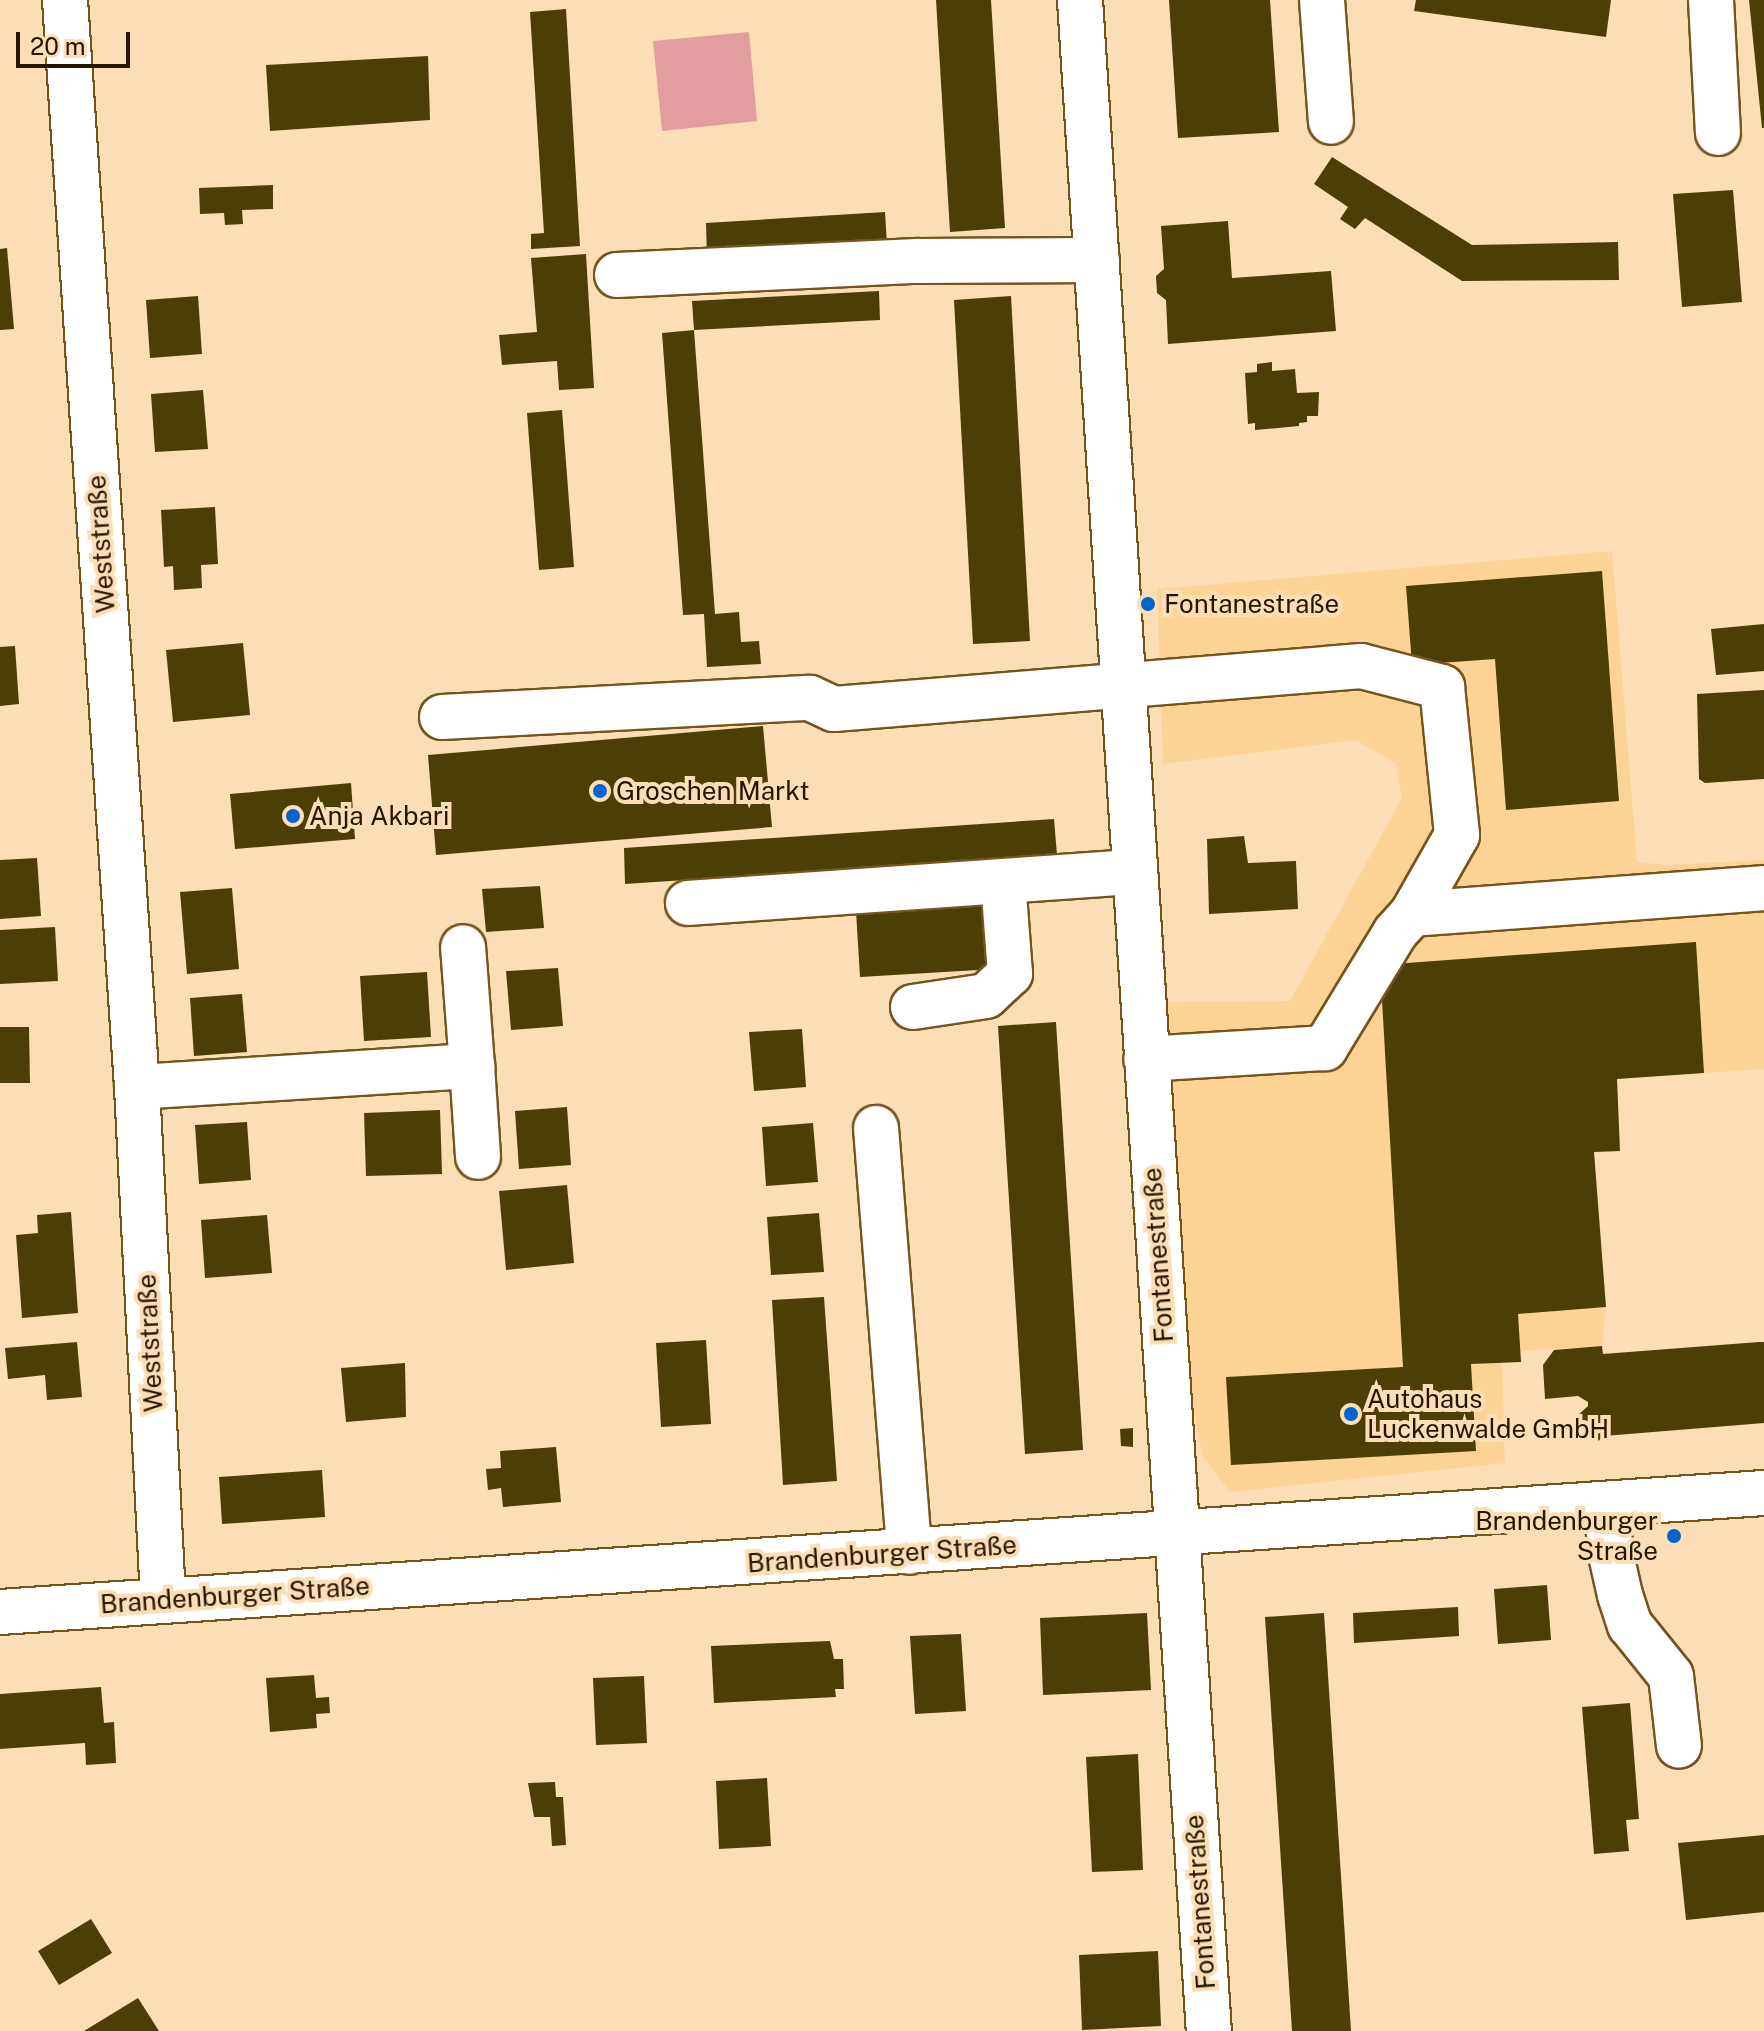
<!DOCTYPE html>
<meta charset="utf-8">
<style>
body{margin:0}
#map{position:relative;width:1764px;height:2031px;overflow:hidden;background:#fbdeb5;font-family:"Public Sans",sans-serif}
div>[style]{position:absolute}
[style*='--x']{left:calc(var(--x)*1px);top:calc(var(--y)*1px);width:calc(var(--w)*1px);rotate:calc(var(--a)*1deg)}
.built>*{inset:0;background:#fcd295}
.green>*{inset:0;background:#e39da0}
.building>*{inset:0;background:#4b3f05}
.roads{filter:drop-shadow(2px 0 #75541d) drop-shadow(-2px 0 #75541d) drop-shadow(0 2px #75541d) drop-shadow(0 -2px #75541d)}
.minor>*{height:44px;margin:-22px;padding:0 22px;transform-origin:22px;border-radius:22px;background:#fff}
.dots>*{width:22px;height:22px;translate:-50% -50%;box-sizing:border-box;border:4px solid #fbdeb5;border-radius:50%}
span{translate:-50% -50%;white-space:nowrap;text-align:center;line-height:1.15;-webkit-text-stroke:8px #fbdeb5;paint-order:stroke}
.street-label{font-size:26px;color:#241602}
.poi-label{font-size:26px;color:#241602}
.left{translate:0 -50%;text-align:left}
.right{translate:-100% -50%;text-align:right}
.scale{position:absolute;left:16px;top:32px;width:114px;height:36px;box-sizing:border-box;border:4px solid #241602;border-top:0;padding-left:10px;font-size:24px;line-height:28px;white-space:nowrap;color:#241602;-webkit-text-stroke:6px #fbdeb5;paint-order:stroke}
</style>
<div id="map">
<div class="built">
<div style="clip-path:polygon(1612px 551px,1637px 862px,1666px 865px,1764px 860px,1764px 1069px,1617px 1079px,1620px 1151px,1594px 1153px,1606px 1307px,1602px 1346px,1521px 1351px,1521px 1362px,1502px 1362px,1505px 1463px,1230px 1492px,1203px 1457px,1193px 1408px,1165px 1002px,1290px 1001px,1402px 798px,1396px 764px,1356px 740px,1163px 764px,1157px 589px)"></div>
</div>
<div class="green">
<div style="clip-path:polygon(749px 32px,757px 121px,662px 131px,653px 41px)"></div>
</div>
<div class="building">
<div style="clip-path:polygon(936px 0,991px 0,1005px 228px,950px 232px)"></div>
<div style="clip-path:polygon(1169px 0,1270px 0,1279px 132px,1178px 138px)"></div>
<div style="clip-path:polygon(1416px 0,1611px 0,1606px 37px,1414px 11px)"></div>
<div style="clip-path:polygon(1749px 0,1764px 0,1764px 128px,1762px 128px)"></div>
<div style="clip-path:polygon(566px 9px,580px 246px,531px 249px,531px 234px,544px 233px,530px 12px)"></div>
<div style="clip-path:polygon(428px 56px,430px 120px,270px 131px,266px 65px)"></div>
<div style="clip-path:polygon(1332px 157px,1472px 245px,1618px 242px,1619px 280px,1462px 281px,1365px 218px,1355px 229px,1340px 219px,1348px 207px,1314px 184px)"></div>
<div style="clip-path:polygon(273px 185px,273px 209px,242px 210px,243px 224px,225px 225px,224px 213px,200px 214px,199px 188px)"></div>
<div style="clip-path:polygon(1733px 190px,1742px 302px,1682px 307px,1673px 194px)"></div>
<div style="clip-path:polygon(885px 212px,887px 246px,707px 257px,706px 223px)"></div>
<div style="clip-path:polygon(1228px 221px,1232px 278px,1331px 271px,1336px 331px,1168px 344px,1166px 300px,1157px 293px,1156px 276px,1164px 269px,1161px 226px)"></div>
<div style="clip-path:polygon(7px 248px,14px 329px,0 330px,0 249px)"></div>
<div style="clip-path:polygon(586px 254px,594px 388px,559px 390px,557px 361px,502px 365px,499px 335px,537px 332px,531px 258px)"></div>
<div style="clip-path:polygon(879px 291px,880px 320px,694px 330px,715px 614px,739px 612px,741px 642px,759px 641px,761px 664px,707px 667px,704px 614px,683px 615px,662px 333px,694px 330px,692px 301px)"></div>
<div style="clip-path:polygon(198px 296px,202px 354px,150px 358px,146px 300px)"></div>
<div style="clip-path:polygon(1011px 296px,1030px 641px,973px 644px,954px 300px)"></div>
<div style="clip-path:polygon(1272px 362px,1272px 371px,1295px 369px,1297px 393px,1319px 392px,1318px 416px,1307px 416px,1307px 422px,1299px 423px,1299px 426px,1255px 430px,1255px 423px,1248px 424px,1245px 373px,1257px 372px,1257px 364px)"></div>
<div style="clip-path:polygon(203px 390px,208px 449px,155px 452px,151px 394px)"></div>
<div style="clip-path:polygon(562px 410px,574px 567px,539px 570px,527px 413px)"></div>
<div style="clip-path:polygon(215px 507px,218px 564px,201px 565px,202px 588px,174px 590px,173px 566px,164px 567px,161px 510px)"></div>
<div style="clip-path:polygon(1602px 571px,1619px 801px,1506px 810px,1495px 659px,1412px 665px,1406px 586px)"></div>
<div style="clip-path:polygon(1764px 624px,1764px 671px,1716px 675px,1711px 629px)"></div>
<div style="clip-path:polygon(243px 643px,250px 715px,173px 722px,166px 650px)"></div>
<div style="clip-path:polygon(15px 646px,19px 704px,0 706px,0 647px)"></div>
<div style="clip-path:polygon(1764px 690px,1764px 779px,1705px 783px,1699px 779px,1697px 694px)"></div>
<div style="clip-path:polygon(763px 726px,772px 827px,436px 855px,428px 755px)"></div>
<div style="clip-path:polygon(351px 783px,355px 839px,235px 849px,230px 794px)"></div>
<div style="clip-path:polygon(1054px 819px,1057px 855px,625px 884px,624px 848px)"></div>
<div style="clip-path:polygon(1244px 836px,1248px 863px,1296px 861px,1298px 909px,1209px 914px,1207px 839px)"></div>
<div style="clip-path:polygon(37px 858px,41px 916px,0 919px,0 860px)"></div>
<div style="clip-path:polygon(540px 886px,544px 928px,486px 932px,482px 889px)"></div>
<div style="clip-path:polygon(232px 888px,239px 969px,187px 974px,180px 892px)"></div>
<div style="clip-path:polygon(991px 902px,995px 969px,860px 977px,856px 911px)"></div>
<div style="clip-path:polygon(55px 927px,58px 981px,0 984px,0 930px)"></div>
<div style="clip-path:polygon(1696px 942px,1704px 1073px,1617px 1079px,1620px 1151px,1594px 1152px,1606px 1307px,1518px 1314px,1521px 1362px,1471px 1364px,1476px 1451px,1231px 1465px,1226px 1377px,1403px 1367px,1380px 965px)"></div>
<div style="clip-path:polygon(558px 968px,563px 1026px,511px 1030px,506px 971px)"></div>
<div style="clip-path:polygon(427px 972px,431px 1037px,364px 1041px,360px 976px)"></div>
<div style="clip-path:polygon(242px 994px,247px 1052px,194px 1056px,190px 998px)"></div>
<div style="clip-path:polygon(1056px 1022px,1083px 1450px,1025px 1454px,998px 1026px)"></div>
<div style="clip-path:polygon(0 1027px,29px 1027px,30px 1083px,0 1083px)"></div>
<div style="clip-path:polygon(802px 1029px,806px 1087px,754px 1091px,749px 1032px)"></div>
<div style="clip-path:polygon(567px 1107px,571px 1165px,519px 1169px,515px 1111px)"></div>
<div style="clip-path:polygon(440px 1110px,442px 1174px,366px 1176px,364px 1113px)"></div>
<div style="clip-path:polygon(247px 1122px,251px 1180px,199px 1184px,195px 1125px)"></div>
<div style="clip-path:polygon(813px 1123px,818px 1182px,766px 1186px,762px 1127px)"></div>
<div style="clip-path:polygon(567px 1185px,574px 1263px,506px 1270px,499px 1191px)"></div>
<div style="clip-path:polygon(71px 1212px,78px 1313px,22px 1318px,16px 1235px,38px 1233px,37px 1215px)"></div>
<div style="clip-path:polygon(819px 1213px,824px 1272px,771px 1275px,767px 1217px)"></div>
<div style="clip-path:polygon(267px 1215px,272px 1273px,205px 1278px,201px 1220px)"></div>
<div style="clip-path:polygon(824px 1297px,837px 1481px,783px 1485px,772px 1300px)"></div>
<div style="clip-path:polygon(706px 1340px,711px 1424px,661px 1427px,656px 1343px)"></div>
<div style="clip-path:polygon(77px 1342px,82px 1397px,47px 1400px,45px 1375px,8px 1379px,5px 1348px)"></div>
<div style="clip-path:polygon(1759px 1342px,1764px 1342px,1764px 1423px,1604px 1436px,1597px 1442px,1581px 1434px,1576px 1417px,1588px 1406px,1588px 1402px,1578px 1396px,1545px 1399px,1543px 1365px,1554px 1350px,1602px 1346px,1603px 1354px)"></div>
<div style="clip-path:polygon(405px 1363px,406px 1417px,346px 1422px,341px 1368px)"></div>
<div style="clip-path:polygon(1133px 1428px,1133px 1447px,1121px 1446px,1120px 1429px)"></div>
<div style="clip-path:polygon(556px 1447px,561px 1502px,503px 1507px,501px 1488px,488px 1490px,486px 1469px,501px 1468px,500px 1451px)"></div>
<div style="clip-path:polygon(322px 1470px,325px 1517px,222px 1524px,219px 1477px)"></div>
<div style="clip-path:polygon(1547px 1585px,1551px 1640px,1498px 1644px,1494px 1589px)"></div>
<div style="clip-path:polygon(1458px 1607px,1459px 1636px,1354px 1643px,1353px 1613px)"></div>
<div style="clip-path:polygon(1147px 1613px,1151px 1690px,1043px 1695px,1040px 1618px)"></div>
<div style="clip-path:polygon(1324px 1613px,1351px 2031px,1292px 2031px,1265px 1617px)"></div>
<div style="clip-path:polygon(961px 1634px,966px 1711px,915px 1714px,910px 1636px)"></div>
<div style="clip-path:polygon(830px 1641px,834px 1659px,843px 1659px,844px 1689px,835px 1689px,836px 1697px,714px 1703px,711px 1646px)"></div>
<div style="clip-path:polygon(314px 1675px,316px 1698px,329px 1697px,330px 1713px,316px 1714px,317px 1728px,270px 1732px,266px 1678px)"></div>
<div style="clip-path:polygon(644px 1676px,647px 1743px,596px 1745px,593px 1678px)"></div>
<div style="clip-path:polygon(101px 1687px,104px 1723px,114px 1722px,116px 1763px,86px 1765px,85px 1743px,0 1749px,0 1694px)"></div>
<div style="clip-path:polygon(1630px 1703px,1639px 1819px,1626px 1820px,1629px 1851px,1594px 1854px,1582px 1707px)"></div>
<div style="clip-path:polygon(1138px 1754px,1143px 1870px,1092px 1872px,1086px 1757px)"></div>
<div style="clip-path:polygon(767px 1778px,771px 1846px,719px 1849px,716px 1781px)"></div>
<div style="clip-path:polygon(555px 1782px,556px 1797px,563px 1797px,566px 1845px,552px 1846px,550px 1817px,534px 1817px,528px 1783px)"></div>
<div style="clip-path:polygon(1764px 1835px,1764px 1912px,1686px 1920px,1678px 1843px)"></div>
<div style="clip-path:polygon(91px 1919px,112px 1953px,59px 1985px,38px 1951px)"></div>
<div style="clip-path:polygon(1158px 1951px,1161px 2026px,1082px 2030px,1079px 1955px)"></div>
<div style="clip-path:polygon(138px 1998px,159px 2031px,84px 2031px)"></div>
</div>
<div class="roads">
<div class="minor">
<div style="--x:65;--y:0;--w:1089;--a:86.21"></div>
<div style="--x:137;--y:1087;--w:513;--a:87.09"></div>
<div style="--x:1080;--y:0;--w:2035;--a:86.37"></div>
<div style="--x:1322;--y:0;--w:122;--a:85.8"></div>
<div style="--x:1711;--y:0;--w:133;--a:87"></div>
<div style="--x:617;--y:275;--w:300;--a:-2.7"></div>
<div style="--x:917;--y:261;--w:180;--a:-0.3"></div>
<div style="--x:442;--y:717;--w:368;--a:-3"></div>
<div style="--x:810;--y:698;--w:26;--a:25"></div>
<div style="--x:834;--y:709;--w:529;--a:-4.66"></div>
<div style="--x:1361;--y:666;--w:84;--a:14.5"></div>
<div style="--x:1442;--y:687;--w:149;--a:84.2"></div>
<div style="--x:1457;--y:835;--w:91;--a:119.7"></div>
<div style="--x:1412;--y:914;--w:25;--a:132"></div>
<div style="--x:1395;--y:933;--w:135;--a:121.3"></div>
<div style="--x:1325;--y:1048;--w:179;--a:176.5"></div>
<div style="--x:688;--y:903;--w:448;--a:-4"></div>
<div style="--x:1412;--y:914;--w:353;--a:-4.2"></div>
<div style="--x:913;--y:1007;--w:74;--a:-8.6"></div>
<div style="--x:986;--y:996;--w:33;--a:-43"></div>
<div style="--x:1010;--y:974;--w:93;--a:-94.3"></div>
<div style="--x:472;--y:1066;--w:91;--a:86.2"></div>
<div style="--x:137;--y:1087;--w:336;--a:-3.6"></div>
<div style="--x:472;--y:1066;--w:119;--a:-94.3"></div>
<div style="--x:876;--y:1128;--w:425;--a:85.5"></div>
<div style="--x:1606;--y:1504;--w:51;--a:84.4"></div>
<div style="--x:1611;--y:1555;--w:41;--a:77.3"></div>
<div style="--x:1620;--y:1595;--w:32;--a:72"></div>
<div style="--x:1630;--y:1625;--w:65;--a:51.2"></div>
<div style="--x:1671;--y:1676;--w:70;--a:83.5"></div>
<div style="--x:0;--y:1612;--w:1768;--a:-3.86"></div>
</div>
</div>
<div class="dots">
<div style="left:1148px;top:604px;background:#0165ce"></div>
<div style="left:600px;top:791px;background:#0165ce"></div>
<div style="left:293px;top:816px;background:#0165ce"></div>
<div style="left:1351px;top:1414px;background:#0165ce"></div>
<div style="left:1674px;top:1536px;background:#0165ce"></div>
</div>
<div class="street-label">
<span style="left:101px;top:544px;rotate:-94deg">Weststraße</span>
<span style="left:1158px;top:1255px;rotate:-94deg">Fontanestraße</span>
<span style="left:150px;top:1343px;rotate:-93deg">Weststraße</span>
<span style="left:882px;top:1554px;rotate:-4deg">Brandenburger Straße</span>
<span style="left:235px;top:1595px;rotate:-4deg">Brandenburger Straße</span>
<span style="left:1200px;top:1902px;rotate:-94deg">Fontanestraße</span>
</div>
<div class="poi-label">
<span class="left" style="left:1164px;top:604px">Fontanestraße</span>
<span class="left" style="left:616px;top:791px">Groschen Markt</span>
<span class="left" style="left:309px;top:816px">Anja Akbari</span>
<span class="left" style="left:1367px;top:1414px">Autohaus<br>Luckenwalde GmbH</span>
<span class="right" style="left:1658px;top:1536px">Brandenburger<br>Straße</span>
</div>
<div class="scale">20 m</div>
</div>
